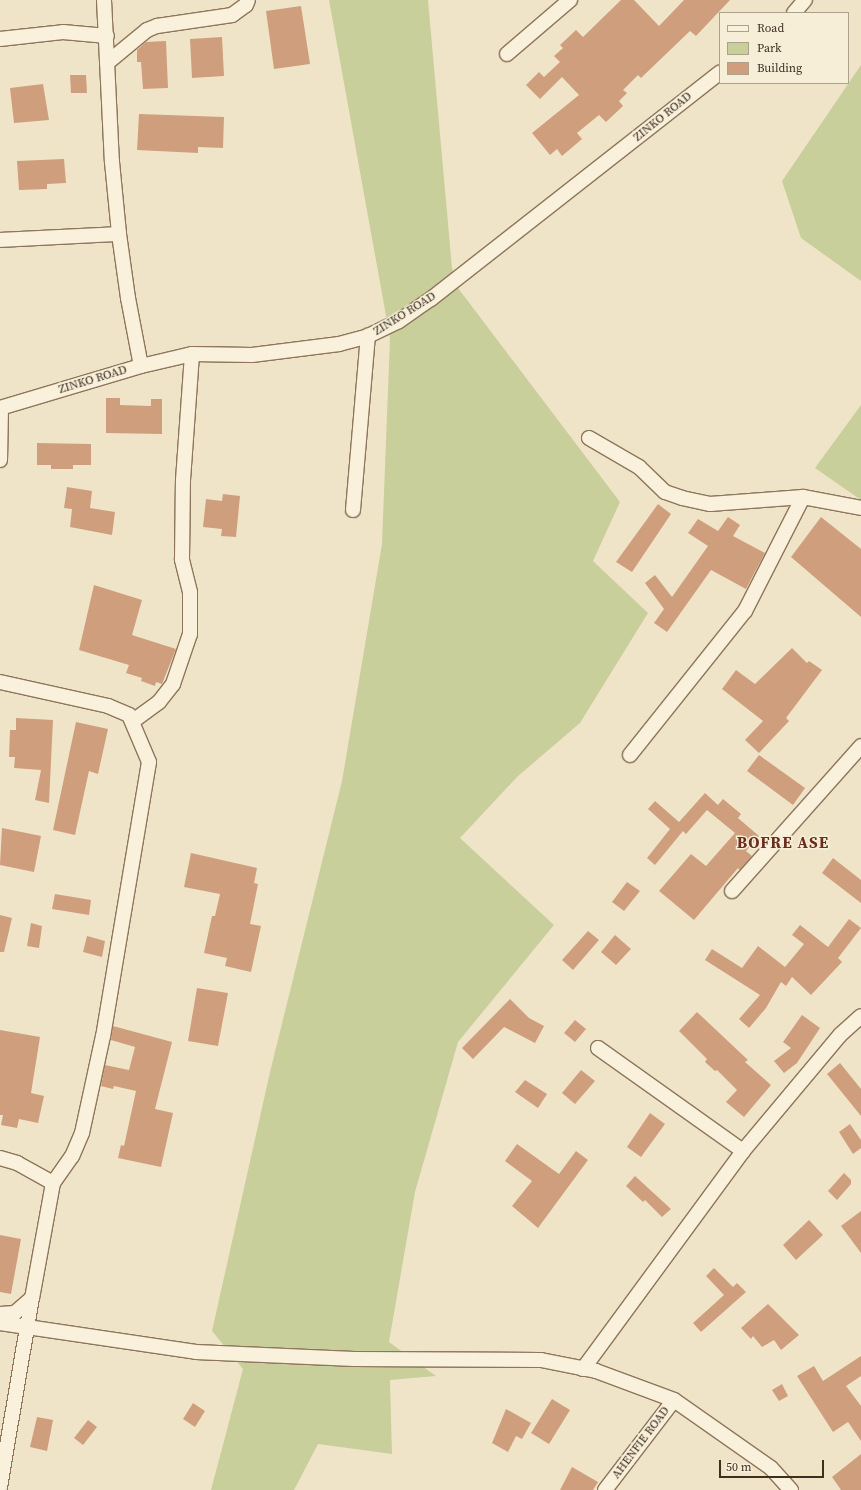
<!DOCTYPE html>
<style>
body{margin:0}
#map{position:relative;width:861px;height:1490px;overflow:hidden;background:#f0e4c8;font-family:"Source Serif 4",serif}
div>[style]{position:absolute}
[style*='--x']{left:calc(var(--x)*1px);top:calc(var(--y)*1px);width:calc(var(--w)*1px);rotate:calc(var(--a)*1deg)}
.green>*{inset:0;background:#c9cf9b}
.building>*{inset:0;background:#cf9f7d}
.roads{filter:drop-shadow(1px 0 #8d765c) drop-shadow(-1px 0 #8d765c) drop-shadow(0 1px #8d765c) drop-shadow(0 -1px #8d765c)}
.minor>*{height:14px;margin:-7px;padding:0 7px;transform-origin:7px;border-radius:7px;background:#faf1dc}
span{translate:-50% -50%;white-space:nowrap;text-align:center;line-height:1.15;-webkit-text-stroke:3px #f7eed8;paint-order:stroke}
.street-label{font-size:12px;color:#3d2e20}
.district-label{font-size:16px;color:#6b2e1e;font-weight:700;letter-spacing:1px}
.legend{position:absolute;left:719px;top:12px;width:130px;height:72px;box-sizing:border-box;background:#f7eed8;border:1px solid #ada18e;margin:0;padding:5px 7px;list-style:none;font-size:12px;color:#3d2e20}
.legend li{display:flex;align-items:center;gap:8px;height:20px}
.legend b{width:20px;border:1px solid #ada18e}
.scale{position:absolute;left:719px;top:1460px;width:105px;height:18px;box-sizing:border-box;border:2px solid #3d2e20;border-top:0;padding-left:5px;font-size:12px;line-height:14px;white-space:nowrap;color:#3d2e20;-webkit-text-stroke:3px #f7eed8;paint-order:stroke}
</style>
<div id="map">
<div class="green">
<div style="clip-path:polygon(329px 0,428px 0,452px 268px,458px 288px,620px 502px,593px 561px,648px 613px,580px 723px,517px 777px,460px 838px,554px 925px,458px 1042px,415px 1192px,389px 1342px,436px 1376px,390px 1380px,392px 1454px,318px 1444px,294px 1490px,211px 1490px,243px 1369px,212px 1331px,270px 1072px,342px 781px,382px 544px,390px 338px)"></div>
<div style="clip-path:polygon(861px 65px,861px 281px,801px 238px,782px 181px)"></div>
<div style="clip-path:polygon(861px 405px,861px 500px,815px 468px)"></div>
</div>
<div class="building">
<div style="clip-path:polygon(621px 0,634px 0,659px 26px,684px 0,730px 0,696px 36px,690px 31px,641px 78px,638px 75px,623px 90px,627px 93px,619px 101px,623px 106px,606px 122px,599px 115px,577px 133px,582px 139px,562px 156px,557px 149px,550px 155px,532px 133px,579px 95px,562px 77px,540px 99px,526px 85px,539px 72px,544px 77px,560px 62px,554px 56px,563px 48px,560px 45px,576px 30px,583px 37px)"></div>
<div style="clip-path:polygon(301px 6px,310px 64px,274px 69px,266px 11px)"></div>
<div style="clip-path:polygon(222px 37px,224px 76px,192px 78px,190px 39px)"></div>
<div style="clip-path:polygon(166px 41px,168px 88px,143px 89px,141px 62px,137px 62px,137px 50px,146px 42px)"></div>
<div style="clip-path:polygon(70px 75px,86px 75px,87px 93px,71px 93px)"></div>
<div style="clip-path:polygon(43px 84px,49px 120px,14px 123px,10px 88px)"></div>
<div style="clip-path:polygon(139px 114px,224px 117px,223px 148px,198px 147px,198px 153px,137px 150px)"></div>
<div style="clip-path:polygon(64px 159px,66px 183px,47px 184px,47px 189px,19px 190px,17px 161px)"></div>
<div style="clip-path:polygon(106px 398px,120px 398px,120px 405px,151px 406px,151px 399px,162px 399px,162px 434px,106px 433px)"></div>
<div style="clip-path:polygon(37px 443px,91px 444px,91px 465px,73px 465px,73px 469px,51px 469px,51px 465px,37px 465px)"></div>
<div style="clip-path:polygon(67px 487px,92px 491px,90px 508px,115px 512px,112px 535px,70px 527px,72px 509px,64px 508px)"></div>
<div style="clip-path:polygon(223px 494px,240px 496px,236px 537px,221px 536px,222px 529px,203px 527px,206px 499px,222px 501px)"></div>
<div style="clip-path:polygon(658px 504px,671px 514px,632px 572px,616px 562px)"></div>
<div style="clip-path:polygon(728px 517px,740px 525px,733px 536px,765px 553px,757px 568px,746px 589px,711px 570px,667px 632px,654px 623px,664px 609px,645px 583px,655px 575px,672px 597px,708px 546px,688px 533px,698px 519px,718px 531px)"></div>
<div style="clip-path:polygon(821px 517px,861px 549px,861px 617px,791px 557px)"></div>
<div style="clip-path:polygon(94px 585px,142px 600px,132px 635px,176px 649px,162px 684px,156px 682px,155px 686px,141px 681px,142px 678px,126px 673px,129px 665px,79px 650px)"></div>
<div style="clip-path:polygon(792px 648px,807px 663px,809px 661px,822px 670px,786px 718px,789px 721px,759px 753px,745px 740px,763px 721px,722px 689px,736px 670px,755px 684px)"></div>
<div style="clip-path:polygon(16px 718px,53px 720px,49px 803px,35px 800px,41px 770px,14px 768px,15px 757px,9px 757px,10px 730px,16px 730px)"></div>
<div style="clip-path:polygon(76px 722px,108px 729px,98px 774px,89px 771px,75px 835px,53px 830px)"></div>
<div style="clip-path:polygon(759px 755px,805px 788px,793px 805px,747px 771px)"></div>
<div style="clip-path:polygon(705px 793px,718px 805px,723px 799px,741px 814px,738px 818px,759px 836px,746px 851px,752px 856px,740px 870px,738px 868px,694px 920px,659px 891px,691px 854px,706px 866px,735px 833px,707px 810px,686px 834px,683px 831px,655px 865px,647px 858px,670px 829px,648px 809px,655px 801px,679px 822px)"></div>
<div style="clip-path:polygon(2px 828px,41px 836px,34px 872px,0 865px)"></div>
<div style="clip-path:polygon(191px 853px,257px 868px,254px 883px,258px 884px,250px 924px,261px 926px,251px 972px,225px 966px,227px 958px,204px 953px,212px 916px,215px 916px,220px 894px,184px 887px)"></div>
<div style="clip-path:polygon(833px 858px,861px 880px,861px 903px,822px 873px)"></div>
<div style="clip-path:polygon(627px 882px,640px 891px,624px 911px,612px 902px)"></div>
<div style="clip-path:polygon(55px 894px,91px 900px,89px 915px,52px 909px)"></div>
<div style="clip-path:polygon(0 915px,12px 918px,4px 952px,0 952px)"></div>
<div style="clip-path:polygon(849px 919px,861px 928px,838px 958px,842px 962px,811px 995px,792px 977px,786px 986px,781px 982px,766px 1008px,749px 1028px,739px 1019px,760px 995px,705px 960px,712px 949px,742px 968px,758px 946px,785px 967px,804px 944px,792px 935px,800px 925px,828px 947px)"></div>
<div style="clip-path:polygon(31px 923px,42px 926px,39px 948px,27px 946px)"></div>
<div style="clip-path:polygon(588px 931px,599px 940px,573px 970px,562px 960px)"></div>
<div style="clip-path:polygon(615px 935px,631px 949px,616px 965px,601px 952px)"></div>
<div style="clip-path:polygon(87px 936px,105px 941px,102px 957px,83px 952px)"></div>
<div style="clip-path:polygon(197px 988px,228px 993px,218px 1046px,188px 1041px)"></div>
<div style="clip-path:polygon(510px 999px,529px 1018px,544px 1026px,535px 1043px,504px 1027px,473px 1059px,462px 1048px)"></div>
<div style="clip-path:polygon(697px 1012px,748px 1060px,745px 1062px,771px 1085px,744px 1117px,726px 1102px,737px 1090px,717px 1070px,715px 1071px,705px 1062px,707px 1059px,679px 1031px)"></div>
<div style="clip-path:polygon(802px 1015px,820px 1028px,797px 1063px,784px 1073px,774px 1061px,791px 1048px,783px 1042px)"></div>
<div style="clip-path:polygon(575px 1020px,586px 1029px,575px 1042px,564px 1033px)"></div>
<div style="clip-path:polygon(113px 1026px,172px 1042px,155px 1109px,173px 1113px,161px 1167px,118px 1158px,121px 1145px,124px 1146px,136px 1091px,114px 1086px,113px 1089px,101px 1086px,105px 1065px,129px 1070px,135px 1047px,111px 1040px)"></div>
<div style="clip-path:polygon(0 1030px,40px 1037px,31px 1093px,44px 1096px,38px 1123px,19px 1119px,17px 1128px,1px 1125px,3px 1115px,0 1115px)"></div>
<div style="clip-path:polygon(840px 1063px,861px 1089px,861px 1116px,827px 1074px)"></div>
<div style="clip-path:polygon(581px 1070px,595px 1081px,575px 1104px,562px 1093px)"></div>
<div style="clip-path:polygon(525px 1080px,547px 1094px,538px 1108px,515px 1092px)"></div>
<div style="clip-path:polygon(650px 1113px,665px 1124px,641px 1157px,627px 1147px)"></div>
<div style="clip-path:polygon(850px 1124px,861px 1140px,861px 1148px,853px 1154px,839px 1132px)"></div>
<div style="clip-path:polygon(517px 1144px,559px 1174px,576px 1151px,588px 1160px,538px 1228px,512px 1206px,532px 1181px,505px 1161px)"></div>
<div style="clip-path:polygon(844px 1173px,851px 1180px,851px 1184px,837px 1200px,828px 1191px)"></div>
<div style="clip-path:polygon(635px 1176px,671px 1209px,662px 1217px,645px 1200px,643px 1202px,626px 1186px)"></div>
<div style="clip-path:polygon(861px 1211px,861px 1253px,841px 1226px)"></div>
<div style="clip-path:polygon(809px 1220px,823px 1235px,796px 1260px,783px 1245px)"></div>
<div style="clip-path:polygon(0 1235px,21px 1239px,11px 1294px,0 1292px)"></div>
<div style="clip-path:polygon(714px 1268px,733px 1287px,737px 1283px,746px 1292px,701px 1332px,693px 1323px,724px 1295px,706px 1276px)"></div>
<div style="clip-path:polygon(768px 1304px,799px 1335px,781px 1350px,774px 1340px,762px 1347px,753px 1336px,751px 1339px,741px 1328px)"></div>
<div style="clip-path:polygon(861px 1356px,861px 1376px,846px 1386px,861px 1406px,861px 1441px,848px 1422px,833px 1432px,797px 1376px,814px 1366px,823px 1381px)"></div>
<div style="clip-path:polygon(782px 1384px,788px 1396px,779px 1401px,772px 1390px)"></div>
<div style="clip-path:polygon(552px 1399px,570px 1410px,549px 1444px,531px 1433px)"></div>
<div style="clip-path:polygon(193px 1403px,205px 1411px,195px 1427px,183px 1419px)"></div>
<div style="clip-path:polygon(506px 1409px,531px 1423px,522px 1439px,516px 1436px,508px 1452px,492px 1443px)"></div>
<div style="clip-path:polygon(37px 1417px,53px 1420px,47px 1451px,30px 1447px)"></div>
<div style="clip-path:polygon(88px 1420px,97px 1427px,83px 1445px,74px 1438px)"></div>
<div style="clip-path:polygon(861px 1454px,861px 1490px,841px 1490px,832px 1477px)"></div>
<div style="clip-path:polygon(572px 1467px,598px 1482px,593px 1490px,560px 1490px)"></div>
</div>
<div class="roads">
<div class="minor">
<div style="--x:104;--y:0;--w:162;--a:87.2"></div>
<div style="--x:112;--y:162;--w:72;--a:84.4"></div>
<div style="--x:119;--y:234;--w:65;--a:82"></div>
<div style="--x:128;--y:298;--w:69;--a:79.2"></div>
<div style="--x:794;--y:13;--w:17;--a:-50"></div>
<div style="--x:0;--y:39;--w:63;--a:-6.3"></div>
<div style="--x:63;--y:32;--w:44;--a:5.2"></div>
<div style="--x:507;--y:54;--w:83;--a:-40.6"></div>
<div style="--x:107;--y:63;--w:52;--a:-39.5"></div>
<div style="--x:147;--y:30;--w:11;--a:-22"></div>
<div style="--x:157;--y:26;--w:76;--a:-8.3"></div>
<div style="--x:232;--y:15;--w:17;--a:-36"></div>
<div style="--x:246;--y:5;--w:5;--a:-68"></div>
<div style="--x:0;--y:240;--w:119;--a:-2.9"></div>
<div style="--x:0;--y:408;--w:147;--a:-16.6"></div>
<div style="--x:141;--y:366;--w:52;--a:-13.2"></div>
<div style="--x:192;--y:354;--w:60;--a:1"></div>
<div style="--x:252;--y:355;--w:88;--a:-7.2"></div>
<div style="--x:339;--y:344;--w:30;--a:-15"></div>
<div style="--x:368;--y:336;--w:34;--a:-26"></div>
<div style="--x:399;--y:321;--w:39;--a:-35"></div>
<div style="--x:431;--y:299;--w:367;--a:-38.1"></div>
<div style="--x:589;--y:438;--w:58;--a:30.1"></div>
<div style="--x:639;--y:467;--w:36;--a:44"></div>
<div style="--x:665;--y:492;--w:18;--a:19"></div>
<div style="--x:682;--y:498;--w:29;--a:12"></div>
<div style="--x:710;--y:504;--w:93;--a:-4.3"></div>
<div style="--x:803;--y:497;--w:59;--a:10.7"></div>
<div style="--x:0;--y:460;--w:52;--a:-88.9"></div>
<div style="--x:353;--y:510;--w:175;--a:-85.1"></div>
<div style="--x:0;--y:682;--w:111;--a:12.5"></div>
<div style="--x:108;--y:706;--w:23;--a:23"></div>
<div style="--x:129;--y:715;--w:51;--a:66.9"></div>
<div style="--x:149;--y:762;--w:278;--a:99.5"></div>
<div style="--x:103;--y:1036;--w:99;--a:102.2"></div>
<div style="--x:82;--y:1133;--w:25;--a:113"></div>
<div style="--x:72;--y:1156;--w:33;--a:125"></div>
<div style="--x:53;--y:1183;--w:117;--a:100.3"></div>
<div style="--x:32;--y:1298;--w:23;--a:139"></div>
<div style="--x:15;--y:1313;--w:15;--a:176"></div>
<div style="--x:133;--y:721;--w:32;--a:-36"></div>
<div style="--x:159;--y:702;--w:23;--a:-52"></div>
<div style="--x:173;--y:684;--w:53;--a:-71.2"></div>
<div style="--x:190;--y:634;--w:42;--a:-90"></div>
<div style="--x:190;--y:592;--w:34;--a:-104"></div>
<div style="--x:182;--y:559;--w:79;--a:-89.3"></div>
<div style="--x:183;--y:480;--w:126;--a:-85.9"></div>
<div style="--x:630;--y:755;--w:184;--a:-51.4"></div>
<div style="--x:745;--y:611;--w:128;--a:-63"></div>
<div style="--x:732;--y:891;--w:194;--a:-48.3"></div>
<div style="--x:598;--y:1048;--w:178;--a:35.4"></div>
<div style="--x:743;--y:1151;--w:151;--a:-50.1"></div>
<div style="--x:840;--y:1035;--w:28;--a:-42"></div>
<div style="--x:0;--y:1158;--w:18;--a:16"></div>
<div style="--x:17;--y:1163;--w:41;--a:29.1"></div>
<div style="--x:0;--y:1323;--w:198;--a:8.4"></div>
<div style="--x:196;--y:1352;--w:158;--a:2.5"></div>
<div style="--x:354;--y:1359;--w:187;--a:0.3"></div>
<div style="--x:541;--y:1360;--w:56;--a:11.3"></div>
<div style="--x:596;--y:1371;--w:83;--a:20.4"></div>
<div style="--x:583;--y:1369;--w:270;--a:-53.7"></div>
<div style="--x:0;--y:1487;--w:192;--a:-80.4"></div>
<div style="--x:605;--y:1490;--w:113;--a:-52.5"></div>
<div style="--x:674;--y:1400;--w:118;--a:35"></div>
<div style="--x:771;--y:1468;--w:30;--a:48"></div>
</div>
</div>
<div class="street-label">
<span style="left:663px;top:117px;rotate:-39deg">ZINKO ROAD</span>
<span style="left:405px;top:314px;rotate:-32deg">ZINKO ROAD</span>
<span style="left:93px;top:380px;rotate:-17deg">ZINKO ROAD</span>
<span style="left:641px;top:1443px;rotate:-53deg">AHENFIE ROAD</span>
</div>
<div class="district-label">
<span style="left:783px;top:842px">BOFRE ASE</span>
</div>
<ul class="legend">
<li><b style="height:5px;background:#faf1dc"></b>Road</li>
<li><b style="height:11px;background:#c9cf9b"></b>Park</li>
<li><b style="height:11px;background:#cf9f7d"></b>Building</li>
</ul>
<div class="scale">50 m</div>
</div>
